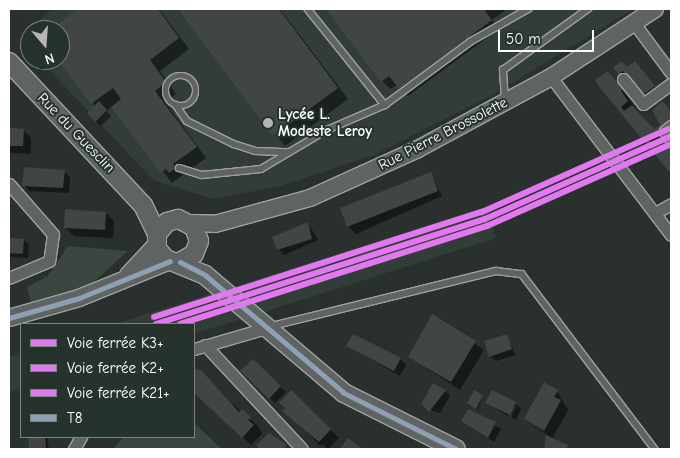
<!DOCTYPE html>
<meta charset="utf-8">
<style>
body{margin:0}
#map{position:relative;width:680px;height:458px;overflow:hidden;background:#29302d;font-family:"Comic Neue",sans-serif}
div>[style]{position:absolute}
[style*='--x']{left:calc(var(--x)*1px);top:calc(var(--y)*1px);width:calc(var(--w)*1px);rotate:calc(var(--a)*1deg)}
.built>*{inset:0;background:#323d38}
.green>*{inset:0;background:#3b4641}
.shadow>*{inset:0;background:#0007}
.building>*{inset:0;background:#414644}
.roads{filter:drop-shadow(1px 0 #9fa2a0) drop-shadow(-1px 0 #9fa2a0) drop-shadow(0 1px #9fa2a0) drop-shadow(0 -1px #9fa2a0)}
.lane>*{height:5.5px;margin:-2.75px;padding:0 2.75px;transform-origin:2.75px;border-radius:2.75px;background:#5f6362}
.lane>.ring{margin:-2.75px;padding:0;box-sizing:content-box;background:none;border:5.5px solid #5f6362;border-radius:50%}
.street>*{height:11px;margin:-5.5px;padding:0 5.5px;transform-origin:5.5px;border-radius:5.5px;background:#5f6362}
.secondary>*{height:16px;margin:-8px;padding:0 8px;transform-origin:8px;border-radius:8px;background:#5f6362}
.primary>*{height:18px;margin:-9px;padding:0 9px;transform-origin:9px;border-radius:9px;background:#5f6362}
.bus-1>*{height:5px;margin:-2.5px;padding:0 2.5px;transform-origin:2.5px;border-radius:2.5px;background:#8ea0b3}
.rail-1>*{height:6px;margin:-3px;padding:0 3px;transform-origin:3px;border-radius:3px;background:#e278ef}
.rail-2>*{height:6px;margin:-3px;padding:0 3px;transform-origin:3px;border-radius:3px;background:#e278ef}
.rail-3>*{height:6px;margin:-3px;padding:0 3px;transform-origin:3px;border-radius:3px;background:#e278ef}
.dots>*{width:14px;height:14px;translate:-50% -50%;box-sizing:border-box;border:2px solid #26332d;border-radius:50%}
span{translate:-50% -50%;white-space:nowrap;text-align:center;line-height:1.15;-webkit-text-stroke:4px #26332d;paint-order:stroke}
.poi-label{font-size:15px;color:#fff;font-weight:700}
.left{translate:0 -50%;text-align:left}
.street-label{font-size:15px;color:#fff}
.frame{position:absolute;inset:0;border:10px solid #fff;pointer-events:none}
.legend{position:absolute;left:20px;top:323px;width:175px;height:115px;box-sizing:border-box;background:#26332d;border:1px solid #7d8581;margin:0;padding:6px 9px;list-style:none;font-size:15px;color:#fff}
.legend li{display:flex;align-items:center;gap:10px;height:25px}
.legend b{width:25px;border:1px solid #7d8581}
.north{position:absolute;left:20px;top:20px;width:50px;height:50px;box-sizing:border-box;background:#26332d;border:1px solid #7d8581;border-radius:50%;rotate:162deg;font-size:14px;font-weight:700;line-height:20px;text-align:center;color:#fff}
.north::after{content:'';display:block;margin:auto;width:18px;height:22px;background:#b4b7b6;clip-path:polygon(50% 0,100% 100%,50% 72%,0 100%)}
.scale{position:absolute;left:498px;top:30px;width:96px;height:22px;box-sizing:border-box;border:2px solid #fff;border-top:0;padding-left:6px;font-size:15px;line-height:18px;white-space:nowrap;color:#fff;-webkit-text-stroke:4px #26332d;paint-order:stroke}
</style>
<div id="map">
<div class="built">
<div style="clip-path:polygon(52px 9px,633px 9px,496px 93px,376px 154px,281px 186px,213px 199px,153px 180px,40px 60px,60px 60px,60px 30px,30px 30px,30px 49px,20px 39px)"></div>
<div style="clip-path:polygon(487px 207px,496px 238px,194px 334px,194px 324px,115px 324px)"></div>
<div style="clip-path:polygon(21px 354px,21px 388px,9px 392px,9px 357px)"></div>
</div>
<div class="green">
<div style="clip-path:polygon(68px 246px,128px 251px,90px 285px,31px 303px,27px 287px,48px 276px)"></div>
<div style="clip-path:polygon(194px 423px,222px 449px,113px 449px,124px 437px,194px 437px)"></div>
</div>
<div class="shadow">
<div style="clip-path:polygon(80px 9px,159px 9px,189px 49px,160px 71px,176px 94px,165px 102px,206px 158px,172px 183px,112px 107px,106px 111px,111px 116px,101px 126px,88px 113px,95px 107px,60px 30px,52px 30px)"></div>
<div style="clip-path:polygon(180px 9px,280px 9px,348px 99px,285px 146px)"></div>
<div style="clip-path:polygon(328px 9px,507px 9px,492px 20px,499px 29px,408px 96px,397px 85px,390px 89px,382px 81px)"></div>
<div style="clip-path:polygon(615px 67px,640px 68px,659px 92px,649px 100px)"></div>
<div style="clip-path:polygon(612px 78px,654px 131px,660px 126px,664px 131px,658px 135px,671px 153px,671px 172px,623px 114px)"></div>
<div style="clip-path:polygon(9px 129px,23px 130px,31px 138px,31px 154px,9px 153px)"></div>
<div style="clip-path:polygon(64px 171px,70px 177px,69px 193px,29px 191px,24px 185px)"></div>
<div style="clip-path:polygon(431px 174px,442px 196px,356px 234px,348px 226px)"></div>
<div style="clip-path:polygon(106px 213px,114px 221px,113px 238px,74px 236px,65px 227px)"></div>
<div style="clip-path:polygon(308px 223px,318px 240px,284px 255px,279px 249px)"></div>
<div style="clip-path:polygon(9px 239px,24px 240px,29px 245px,28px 258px,9px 257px)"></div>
<div style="clip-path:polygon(432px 316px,484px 350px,460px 390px,410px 357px)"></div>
<div style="clip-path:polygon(506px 336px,516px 355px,496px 361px,490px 356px)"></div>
<div style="clip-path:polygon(348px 346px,400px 359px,406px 365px,400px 376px)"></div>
<div style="clip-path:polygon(253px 361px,286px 392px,275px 403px,242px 371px)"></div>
<div style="clip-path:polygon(194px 370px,258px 426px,262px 434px,251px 445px,194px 392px)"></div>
<div style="clip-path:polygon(445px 391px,450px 396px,440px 413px,424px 408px,424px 401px)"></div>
<div style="clip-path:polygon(557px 391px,568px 410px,552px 439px,571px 449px,544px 449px,547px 435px,525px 419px)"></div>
<div style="clip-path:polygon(291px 392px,339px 438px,328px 449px,322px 444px,320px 446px,280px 403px)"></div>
<div style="clip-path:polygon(492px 392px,516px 404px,508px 416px,487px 403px)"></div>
<div style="clip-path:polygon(482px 396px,478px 410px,468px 403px)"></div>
<div style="clip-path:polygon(517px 404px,521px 409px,516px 420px,511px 417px)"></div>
<div style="clip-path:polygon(468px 411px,501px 429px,494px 442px,462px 421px)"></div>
<div style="clip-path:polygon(30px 437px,47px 437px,49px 449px,30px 449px)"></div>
</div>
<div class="building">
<div style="clip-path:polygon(78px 9px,158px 9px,179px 38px,150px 60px,166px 82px,155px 91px,197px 147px,173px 164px,176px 168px,169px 173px,166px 169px,160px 173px,111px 107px,121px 99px,113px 88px,91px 104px,58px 60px,60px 30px,50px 30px)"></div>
<div style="clip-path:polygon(178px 9px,279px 9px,338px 88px,273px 136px)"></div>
<div style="clip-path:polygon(326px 9px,488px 9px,485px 11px,492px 20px,399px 89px,389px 76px,381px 82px)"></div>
<div style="clip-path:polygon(622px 61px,627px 67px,635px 61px,655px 86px,643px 95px,623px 71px,618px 74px,613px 67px)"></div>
<div style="clip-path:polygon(607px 71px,624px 89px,621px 91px,628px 101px,621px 107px,624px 111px,632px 105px,654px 129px,660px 125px,652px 110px,663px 101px,671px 112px,671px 121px,648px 139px,652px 143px,659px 138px,671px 148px,671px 174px,600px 88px,595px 80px)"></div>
<div style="clip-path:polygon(99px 101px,107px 110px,95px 122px,87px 113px)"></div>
<div style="clip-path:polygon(9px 128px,24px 129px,23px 146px,9px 146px)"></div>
<div style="clip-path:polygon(24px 167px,65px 170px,63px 188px,22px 186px)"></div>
<div style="clip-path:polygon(431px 172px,438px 191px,347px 227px,340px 208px)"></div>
<div style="clip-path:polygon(65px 209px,106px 212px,105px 230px,64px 228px)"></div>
<div style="clip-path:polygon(308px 222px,312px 239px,277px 250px,272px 237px)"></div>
<div style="clip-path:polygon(9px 238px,24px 239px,23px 254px,9px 253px)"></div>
<div style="clip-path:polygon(432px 314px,476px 341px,451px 382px,408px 357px)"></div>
<div style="clip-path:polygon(353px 334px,401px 358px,394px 371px,346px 346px)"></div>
<div style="clip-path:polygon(507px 334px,512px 349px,489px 357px,484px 341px)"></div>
<div style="clip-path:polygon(253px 359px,281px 386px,269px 399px,240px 371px)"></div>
<div style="clip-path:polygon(194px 369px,201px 370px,239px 412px,242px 409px,251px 417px,248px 420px,254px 425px,242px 438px,194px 393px)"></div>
<div style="clip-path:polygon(544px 382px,558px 390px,554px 397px,561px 400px,544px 431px,524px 419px)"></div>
<div style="clip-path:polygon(433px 383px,446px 390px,429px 412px,421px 404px)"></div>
<div style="clip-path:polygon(291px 390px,331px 429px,319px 442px,282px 411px,285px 408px,279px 403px)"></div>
<div style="clip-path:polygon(474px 390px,483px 395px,476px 409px,467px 403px)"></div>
<div style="clip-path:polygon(492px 390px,516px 402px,510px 415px,485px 403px)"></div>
<div style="clip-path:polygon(468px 409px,496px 422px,488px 438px,461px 421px)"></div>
<div style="clip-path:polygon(269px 433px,286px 444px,285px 449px,260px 449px,256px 445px)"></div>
<div style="clip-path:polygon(546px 435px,568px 445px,567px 449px,544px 449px)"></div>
<div style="clip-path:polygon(28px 437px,45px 437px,46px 449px,29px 449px)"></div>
<div style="clip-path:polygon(348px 438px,363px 449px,340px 449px)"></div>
</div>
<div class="roads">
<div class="lane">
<div style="--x:308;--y:9;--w:123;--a:51.3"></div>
<div class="ring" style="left:166px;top:76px;width:24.5px;height:24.5px"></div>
<div style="--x:505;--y:100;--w:30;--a:-94"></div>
<div style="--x:503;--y:70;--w:105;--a:-35.7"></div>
<div style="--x:176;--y:105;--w:19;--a:55"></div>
<div style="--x:187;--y:121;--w:52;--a:26.1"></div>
<div style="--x:234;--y:144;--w:22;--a:18"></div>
<div style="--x:255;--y:151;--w:34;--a:2"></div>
<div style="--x:179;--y:168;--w:24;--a:17"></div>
<div style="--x:202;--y:175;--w:59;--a:-5.8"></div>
<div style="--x:261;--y:169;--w:77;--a:-30.6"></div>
<div style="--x:327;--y:130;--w:63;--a:-23.3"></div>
<div style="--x:385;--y:105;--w:106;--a:-36.5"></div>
<div style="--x:470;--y:42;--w:67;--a:-29.6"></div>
<div style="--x:272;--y:326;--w:231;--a:-13.8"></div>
<div style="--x:496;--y:271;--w:26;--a:7"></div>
<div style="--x:522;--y:274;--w:220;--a:52.8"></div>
</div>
<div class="street">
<div style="--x:634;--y:23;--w:62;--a:53.5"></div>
<div style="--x:551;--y:77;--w:198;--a:52.8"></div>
<div style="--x:623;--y:79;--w:32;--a:51"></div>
<div style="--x:643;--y:104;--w:34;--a:-36"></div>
<div style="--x:671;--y:126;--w:8;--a:140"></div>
<div style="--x:665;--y:131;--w:11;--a:56"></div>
<div style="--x:9;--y:184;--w:67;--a:48.7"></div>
<div style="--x:53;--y:234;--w:27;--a:98"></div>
<div style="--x:49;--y:261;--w:43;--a:157"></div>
<div style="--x:655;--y:213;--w:18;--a:-29"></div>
<div style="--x:205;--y:345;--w:142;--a:47"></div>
<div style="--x:194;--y:349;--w:75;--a:-16.3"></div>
<div style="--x:74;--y:449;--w:14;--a:-60"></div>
</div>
<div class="secondary">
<div style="--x:191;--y:223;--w:24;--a:2"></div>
<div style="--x:215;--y:224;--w:98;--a:-15.3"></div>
<div style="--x:310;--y:198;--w:119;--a:-24.4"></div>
<div style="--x:418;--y:149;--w:151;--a:-28.4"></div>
<div style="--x:551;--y:77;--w:124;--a:-33.2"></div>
<div style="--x:128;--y:275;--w:41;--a:-47"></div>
<div style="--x:9;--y:318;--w:73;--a:-15.9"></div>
<div style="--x:79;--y:298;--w:98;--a:-22.1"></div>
</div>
<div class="primary">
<div style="--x:9;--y:62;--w:196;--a:46.9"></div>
<div style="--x:143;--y:205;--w:32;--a:64"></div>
<div style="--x:180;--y:262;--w:16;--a:-30"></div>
<div style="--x:194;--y:254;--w:14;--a:-69"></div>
<div style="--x:199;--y:241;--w:15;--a:-110"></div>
<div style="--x:194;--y:227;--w:18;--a:-153"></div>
<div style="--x:178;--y:219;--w:11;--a:165"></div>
<div style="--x:167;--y:222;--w:16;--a:130"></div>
<div style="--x:157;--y:234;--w:15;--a:90"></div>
<div style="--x:157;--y:249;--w:13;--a:48"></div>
<div style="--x:166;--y:259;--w:42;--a:22.3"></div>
<div style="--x:205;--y:275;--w:182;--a:40.3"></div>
<div style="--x:344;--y:393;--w:125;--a:26.6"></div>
</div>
</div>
<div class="bus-1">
<div style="--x:180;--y:262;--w:28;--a:27"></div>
<div style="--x:205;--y:275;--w:182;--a:40.3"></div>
<div style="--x:344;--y:393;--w:125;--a:26.6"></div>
<div style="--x:9;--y:318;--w:73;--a:-15.9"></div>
<div style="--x:79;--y:298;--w:98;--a:-22.1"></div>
</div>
<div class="rail-1">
<div style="--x:156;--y:324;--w:345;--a:-17.7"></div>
<div style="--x:485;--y:219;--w:204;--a:-24"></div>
</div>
<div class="rail-2">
<div style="--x:180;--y:324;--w:322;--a:-17.7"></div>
<div style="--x:487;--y:226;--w:201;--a:-24"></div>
</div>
<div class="rail-3">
<div style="--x:154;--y:317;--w:344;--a:-17.8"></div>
<div style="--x:482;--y:212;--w:204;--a:-24"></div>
</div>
<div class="dots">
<div style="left:268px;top:123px;background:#b4b7b6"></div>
</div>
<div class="poi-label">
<span class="left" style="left:278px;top:123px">Lycée L.<br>Modeste Leroy</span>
</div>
<div class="street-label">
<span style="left:76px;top:133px;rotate:46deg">Rue du Guesclin</span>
<span style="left:443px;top:134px;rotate:-27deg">Rue Pierre Brossolette</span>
</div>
<div class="frame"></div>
<ul class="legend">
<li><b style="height:6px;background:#e278ef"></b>Voie ferrée K3+</li>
<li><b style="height:6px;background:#e278ef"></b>Voie ferrée K2+</li>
<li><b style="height:6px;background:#e278ef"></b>Voie ferrée K21+</li>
<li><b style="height:6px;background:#8ea0b3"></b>T8</li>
</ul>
<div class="north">N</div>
<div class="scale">50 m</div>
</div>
